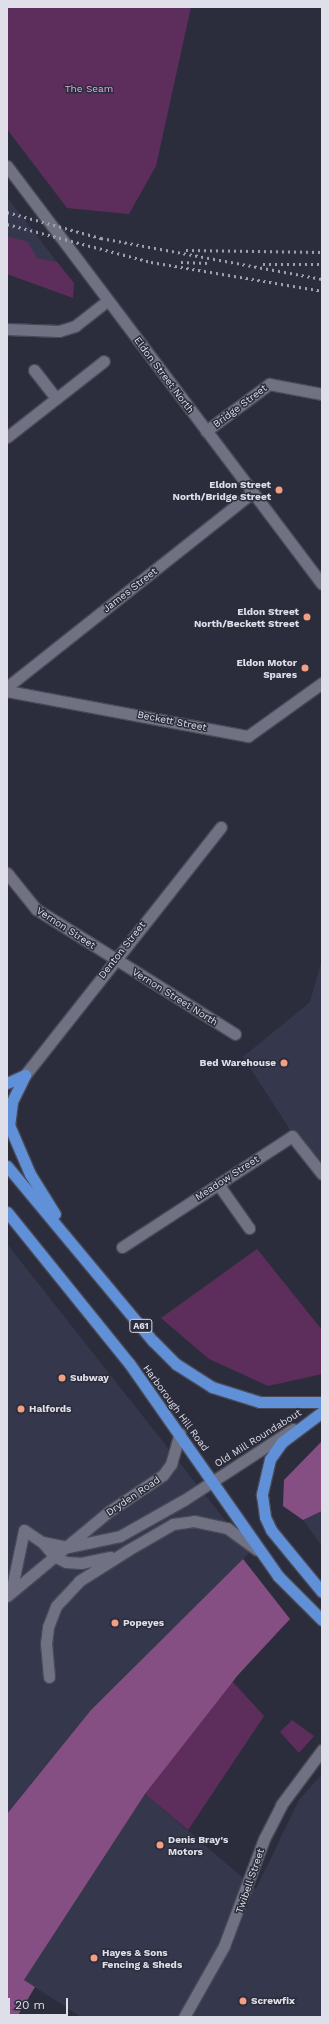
<!DOCTYPE html>
<style>
body{margin:0}
#map{position:relative;width:329px;height:2024px;overflow:hidden;background:#2c2d3c;font-family:"Work Sans",sans-serif}
div>[style]{position:absolute}
[style*='--x']{left:calc(var(--x)*1px);top:calc(var(--y)*1px);width:calc(var(--w)*1px);rotate:calc(var(--a)*1deg)}
.built>*{inset:0;background:#35374c}
.green>*{inset:0;background:#5d2e5b}
.forest>*{inset:0;background:#854f83}
.roads{filter:drop-shadow(1px 0 #494a56) drop-shadow(-1px 0 #494a56) drop-shadow(0 1px #494a56) drop-shadow(0 -1px #494a56)}
.minor>*{height:11px;margin:-5.5px;padding:0 5.5px;transform-origin:5.5px;border-radius:5.5px;background:#707183}
.tertiary>*{height:11px;margin:-5.5px;padding:0 5.5px;transform-origin:5.5px;border-radius:5.5px;background:#707183}
.trunk>*{height:11px;margin:-5.5px;padding:0 5.5px;transform-origin:5.5px;border-radius:5.5px;background:#6090d8}
.rail>*{height:3px;margin-top:-1.5px;transform-origin:0;background:repeating-linear-gradient(90deg,#9fa0ac 0 2px,transparent 0 6px)}
.dots>*{width:11px;height:11px;translate:-50% -50%;box-sizing:border-box;border:2px solid #2c2d3c;border-radius:50%}
span{translate:-50% -50%;white-space:nowrap;text-align:center;line-height:1.15;-webkit-text-stroke:3px #2c2d3c;paint-order:stroke}
.shield-label span{padding:1px 3px;background:#2c2d3c;border:1px solid;border-radius:3px;-webkit-text-stroke-width:0}
.shield-label{font-size:9px;color:#dedfe9;font-weight:700}
.park-label{font-size:10px;color:#eea0e9}
.street-label{font-size:10px;color:#dedfe9}
.poi-label{font-size:10px;color:#dedfe9;font-weight:700}
.right{translate:-100% -50%;text-align:right}
.left{translate:0 -50%;text-align:left}
.frame{position:absolute;inset:0;border:8px solid #dedfe9;pointer-events:none}
.scale{position:absolute;left:8px;top:1998px;width:60px;height:18px;box-sizing:border-box;border:2px solid #dedfe9;border-top:0;padding-left:5px;font-size:12px;line-height:14px;white-space:nowrap;color:#dedfe9;-webkit-text-stroke:3px #2c2d3c;paint-order:stroke}
</style>
<div id="map">
<div class="built">
<div style="clip-path:polygon(7px 197px,57px 262px,72px 282px,7px 274px)"></div>
<div style="clip-path:polygon(322px 960px,322px 1179px,243px 1057px,310px 1002px)"></div>
<div style="clip-path:polygon(7px 1244px,250px 1552px,91px 1710px,7px 1814px)"></div>
<div style="clip-path:polygon(322px 1511px,322px 1546px,303px 1520px)"></div>
<div style="clip-path:polygon(322px 1774px,322px 2017px,81px 2017px,24px 1980px,145px 1794px,256px 1889px,299px 1800px)"></div>
</div>
<div class="green">
<div style="clip-path:polygon(7px 7px,191px 7px,156px 166px,129px 214px,67px 208px,7px 129px)"></div>
<div style="clip-path:polygon(7px 236px,28px 242px,37px 258px,57px 262px,74px 283px,73px 298px,7px 274px)"></div>
<div style="clip-path:polygon(257px 1249px,322px 1330px,322px 1374px,268px 1386px,209px 1359px,161px 1318px)"></div>
<div style="clip-path:polygon(232px 1681px,264px 1716px,188px 1830px,145px 1794px)"></div>
<div style="clip-path:polygon(292px 1720px,314px 1736px,299px 1753px,280px 1732px)"></div>
</div>
<div class="forest">
<div style="clip-path:polygon(322px 1441px,322px 1511px,303px 1520px,283px 1506px,284px 1480px)"></div>
<div style="clip-path:polygon(243px 1559px,290px 1619px,238px 1675px,145px 1794px,24px 1980px,35px 1987px,17px 2017px,7px 2017px,7px 1814px,91px 1710px)"></div>
</div>
<div class="roads">
<div class="minor">
<div style="--x:34;--y:370;--w:36;--a:52"></div>
<div style="--x:206;--y:431;--w:79;--a:-36.7"></div>
<div style="--x:269;--y:384;--w:54;--a:10.7"></div>
<div style="--x:7;--y:437;--w:123;--a:-38.1"></div>
<div style="--x:7;--y:687;--w:313;--a:-38.4"></div>
<div style="--x:7;--y:691;--w:245;--a:10.6"></div>
<div style="--x:248;--y:736;--w:91;--a:-35.6"></div>
<div style="--x:7;--y:873;--w:46;--a:51.1"></div>
<div style="--x:36;--y:909;--w:235;--a:32.1"></div>
<div style="--x:25;--y:1075;--w:316;--a:-51.7"></div>
<div style="--x:218;--y:1184;--w:54;--a:54.8"></div>
<div style="--x:122;--y:1247;--w:203;--a:-33.1"></div>
<div style="--x:292;--y:1136;--w:48;--a:51.7"></div>
<div style="--x:42;--y:1542;--w:26;--a:11"></div>
<div style="--x:68;--y:1547;--w:53;--a:-11.9"></div>
<div style="--x:120;--y:1536;--w:73;--a:-29.4"></div>
<div style="--x:184;--y:1500;--w:130;--a:-33.1"></div>
<div style="--x:11;--y:1592;--w:63;--a:-78.2"></div>
<div style="--x:24;--y:1530;--w:22;--a:34"></div>
<div style="--x:42;--y:1542;--w:18;--a:49"></div>
<div style="--x:54;--y:1556;--w:13;--a:27"></div>
<div style="--x:66;--y:1562;--w:15;--a:4"></div>
<div style="--x:81;--y:1563;--w:30;--a:-12"></div>
<div style="--x:7;--y:1596;--w:131;--a:-39.7"></div>
<div style="--x:108;--y:1512;--w:66;--a:-33.9"></div>
<div style="--x:163;--y:1475;--w:14;--a:-54"></div>
<div style="--x:171;--y:1464;--w:32;--a:-74"></div>
<div style="--x:49;--y:1677;--w:33;--a:-95"></div>
<div style="--x:46;--y:1644;--w:17;--a:-83"></div>
<div style="--x:48;--y:1627;--w:22;--a:-69"></div>
<div style="--x:56;--y:1606;--w:34;--a:-47"></div>
<div style="--x:79;--y:1581;--w:58;--a:-32.3"></div>
<div style="--x:128;--y:1550;--w:52;--a:-30"></div>
<div style="--x:173;--y:1524;--w:21;--a:-8"></div>
<div style="--x:194;--y:1521;--w:34;--a:12"></div>
<div style="--x:227;--y:1528;--w:37;--a:36"></div>
<div style="--x:184;--y:2017;--w:81;--a:-60.6"></div>
<div style="--x:224;--y:1946;--w:114;--a:-69.5"></div>
<div style="--x:264;--y:1839;--w:38;--a:-63"></div>
<div style="--x:281;--y:1805;--w:69;--a:-53.3"></div>
</div>
<div class="tertiary">
<div style="--x:7;--y:166;--w:523;--a:53"></div>
<div style="--x:7;--y:329;--w:52;--a:2.2"></div>
<div style="--x:59;--y:331;--w:17;--a:-17"></div>
<div style="--x:75;--y:326;--w:41;--a:-38"></div>
</div>
<div class="trunk">
<div style="--x:25;--y:1075;--w:30;--a:116"></div>
<div style="--x:12;--y:1102;--w:23;--a:97"></div>
<div style="--x:9;--y:1125;--w:53;--a:66.8"></div>
<div style="--x:30;--y:1174;--w:47;--a:58"></div>
<div style="--x:7;--y:1083;--w:20;--a:-24"></div>
<div style="--x:7;--y:1166;--w:228;--a:50.2"></div>
<div style="--x:153;--y:1341;--w:33;--a:45"></div>
<div style="--x:176;--y:1364;--w:43;--a:32.6"></div>
<div style="--x:212;--y:1387;--w:50;--a:17.4"></div>
<div style="--x:260;--y:1402;--w:62;--a:0"></div>
<div style="--x:7;--y:1212;--w:194;--a:51.1"></div>
<div style="--x:129;--y:1363;--w:260;--a:55"></div>
<div style="--x:278;--y:1576;--w:62;--a:45"></div>
<div style="--x:322;--y:1412;--w:50;--a:143.1"></div>
<div style="--x:282;--y:1442;--w:21;--a:125"></div>
<div style="--x:270;--y:1459;--w:37;--a:103"></div>
<div style="--x:262;--y:1495;--w:22;--a:82"></div>
<div style="--x:265;--y:1517;--w:14;--a:65"></div>
<div style="--x:271;--y:1530;--w:80;--a:50.6"></div>
</div>
</div>
<div class="rail">
<div style="--x:7;--y:212;--w:98;--a:15.5"></div>
<div style="--x:101;--y:238;--w:225;--a:10.5"></div>
<div style="--x:7;--y:224;--w:149;--a:14.8"></div>
<div style="--x:151;--y:262;--w:173;--a:9.6"></div>
<div style="--x:186;--y:250;--w:136;--a:0.8"></div>
<div style="--x:181;--y:262;--w:28;--a:2"></div>
<div style="--x:263;--y:264;--w:59;--a:0"></div>
</div>
<div class="dots">
<div style="left:279px;top:490px;background:#f39f83"></div>
<div style="left:307px;top:617px;background:#f39f83"></div>
<div style="left:305px;top:668px;background:#f39f83"></div>
<div style="left:284px;top:1063px;background:#f39f83"></div>
<div style="left:62px;top:1378px;background:#f39f83"></div>
<div style="left:21px;top:1409px;background:#f39f83"></div>
<div style="left:115px;top:1623px;background:#f39f83"></div>
<div style="left:160px;top:1845px;background:#f39f83"></div>
<div style="left:94px;top:1958px;background:#f39f83"></div>
<div style="left:243px;top:2001px;background:#f39f83"></div>
</div>
<div class="shield-label">
<span style="left:141px;top:1326px">A61</span>
</div>
<div class="park-label">
<span style="left:89px;top:89px">The Seam</span>
</div>
<div class="street-label">
<span style="left:164px;top:375px;rotate:53deg">Eldon Street North</span>
<span style="left:240px;top:406px;rotate:-37deg">Bridge Street</span>
<span style="left:130px;top:590px;rotate:-38deg">James Street</span>
<span style="left:172px;top:721px;rotate:11deg">Beckett Street</span>
<span style="left:66px;top:928px;rotate:33deg">Vernon Street</span>
<span style="left:122px;top:950px;rotate:-52deg">Denton Street</span>
<span style="left:175px;top:997px;rotate:32deg">Vernon Street North</span>
<span style="left:227px;top:1178px;rotate:-33deg">Meadow Street</span>
<span style="left:176px;top:1408px;rotate:54deg">Harborough Hill Road</span>
<span style="left:258px;top:1438px;rotate:-32deg">Old Mill Roundabout</span>
<span style="left:133px;top:1496px;rotate:-34deg">Dryden Road</span>
<span style="left:250px;top:1881px;rotate:-71deg">Twibell Street</span>
</div>
<div class="poi-label">
<span class="right" style="left:271px;top:490px">Eldon Street<br>North/Bridge Street</span>
<span class="right" style="left:299px;top:617px">Eldon Street<br>North/Beckett Street</span>
<span class="right" style="left:297px;top:668px">Eldon Motor<br>Spares</span>
<span class="right" style="left:276px;top:1063px">Bed Warehouse</span>
<span class="left" style="left:70px;top:1378px">Subway</span>
<span class="left" style="left:29px;top:1409px">Halfords</span>
<span class="left" style="left:123px;top:1623px">Popeyes</span>
<span class="left" style="left:168px;top:1845px">Denis Bray's<br>Motors</span>
<span class="left" style="left:102px;top:1958px">Hayes &amp; Sons<br>Fencing &amp; Sheds</span>
<span class="left" style="left:251px;top:2001px">Screwfix</span>
</div>
<div class="frame"></div>
<div class="scale">20 m</div>
</div>
